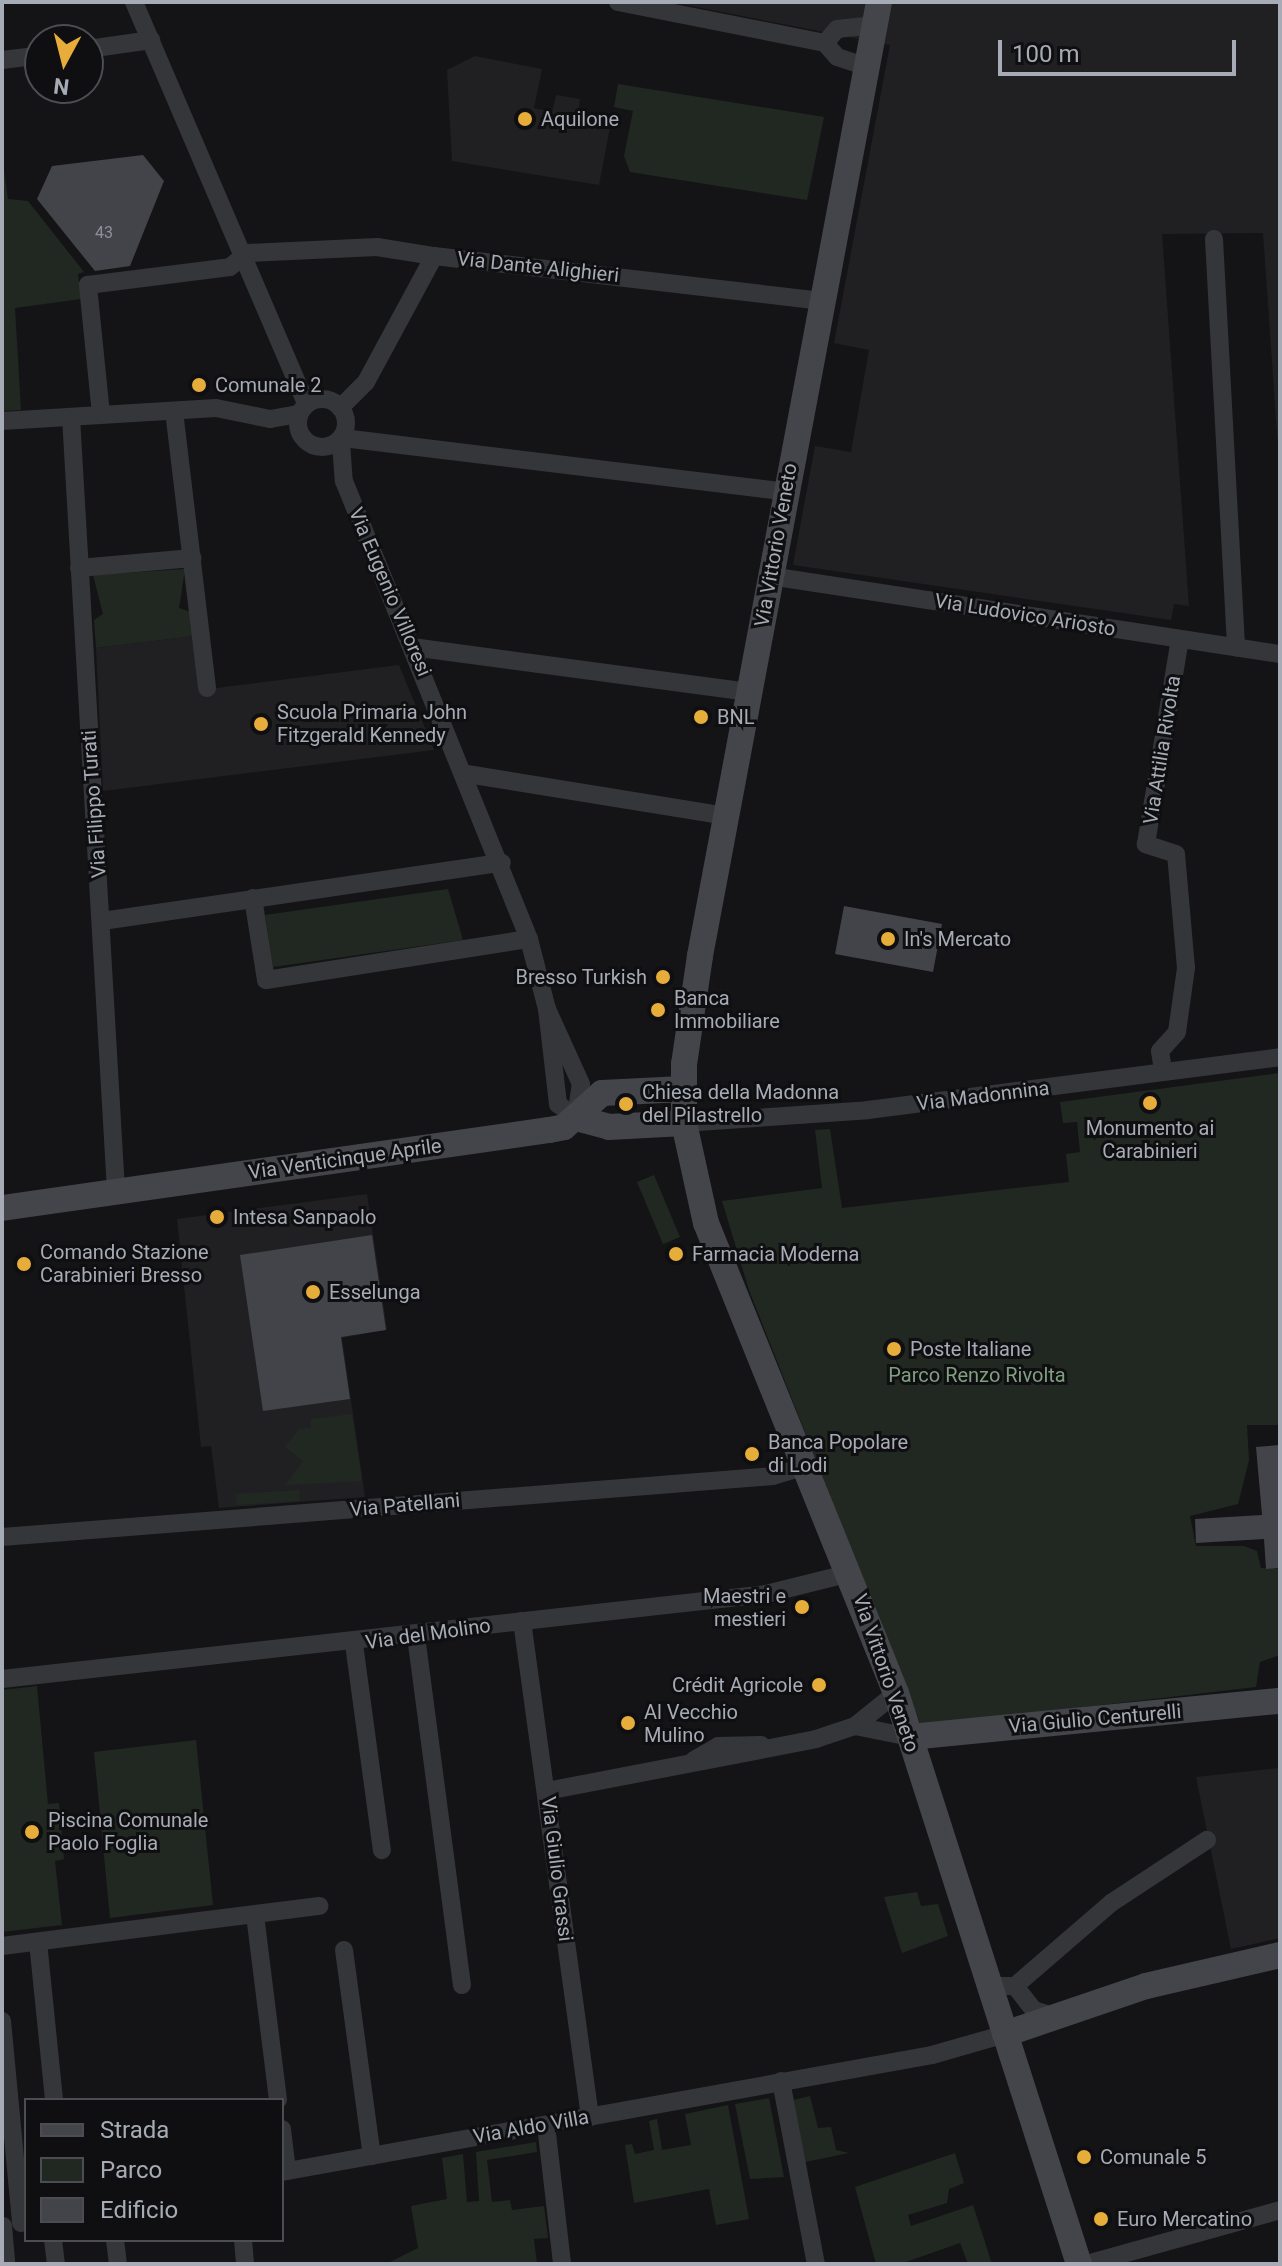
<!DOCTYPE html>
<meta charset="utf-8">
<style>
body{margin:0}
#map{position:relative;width:1282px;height:2266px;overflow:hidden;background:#141416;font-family:Roboto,sans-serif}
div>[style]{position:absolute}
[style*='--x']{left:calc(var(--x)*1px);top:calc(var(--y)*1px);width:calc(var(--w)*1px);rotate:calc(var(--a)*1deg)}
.built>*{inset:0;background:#202023}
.green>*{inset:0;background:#202821}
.building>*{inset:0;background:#434449}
.street>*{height:18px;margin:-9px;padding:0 9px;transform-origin:9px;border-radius:9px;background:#35363a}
.street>.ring{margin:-9px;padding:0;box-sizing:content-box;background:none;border:18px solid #35363a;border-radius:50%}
.secondary>*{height:26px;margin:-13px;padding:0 13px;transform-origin:13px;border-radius:13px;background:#43454a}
.dots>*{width:22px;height:22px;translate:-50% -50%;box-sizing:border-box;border:4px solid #0f0f11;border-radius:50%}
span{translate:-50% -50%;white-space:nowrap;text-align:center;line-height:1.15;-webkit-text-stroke:6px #0f0f11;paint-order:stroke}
.number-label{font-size:16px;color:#8d919a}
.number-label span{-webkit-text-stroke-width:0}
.poi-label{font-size:20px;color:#a6abb5}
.left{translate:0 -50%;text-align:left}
.right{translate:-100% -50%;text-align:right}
.street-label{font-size:20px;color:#a6abb5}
.park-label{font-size:20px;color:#7f9f80}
.frame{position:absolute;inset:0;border:4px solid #a6abb5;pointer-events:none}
.legend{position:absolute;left:24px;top:2098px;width:260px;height:144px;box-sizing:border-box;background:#0f0f11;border:2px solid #4b4d53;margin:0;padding:10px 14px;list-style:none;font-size:24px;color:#a6abb5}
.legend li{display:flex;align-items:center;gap:16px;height:40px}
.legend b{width:40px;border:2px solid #4b4d53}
.north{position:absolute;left:24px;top:24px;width:80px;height:80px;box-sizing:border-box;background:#0f0f11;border:2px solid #4b4d53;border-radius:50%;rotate:187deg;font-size:22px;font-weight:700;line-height:32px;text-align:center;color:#a6abb5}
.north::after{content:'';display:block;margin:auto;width:28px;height:36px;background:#e7ad3b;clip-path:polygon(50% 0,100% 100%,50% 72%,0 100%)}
.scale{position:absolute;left:998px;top:40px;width:238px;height:36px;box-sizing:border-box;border:4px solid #a6abb5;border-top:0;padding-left:10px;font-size:24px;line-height:28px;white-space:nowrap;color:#a6abb5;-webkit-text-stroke:6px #0f0f11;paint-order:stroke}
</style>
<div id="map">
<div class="built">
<div style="clip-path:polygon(670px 2px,1280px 2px,1280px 476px,1263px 233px,1162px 234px,1189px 606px,1174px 604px,1171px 620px,793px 565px,815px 446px,851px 452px,869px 350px,834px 343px,890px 45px)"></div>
<div style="clip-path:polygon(475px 56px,542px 69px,534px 108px,552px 112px,556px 95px,580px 99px,578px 115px,611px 122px,599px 185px,452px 161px,447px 70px)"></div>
<div style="clip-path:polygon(194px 636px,201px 690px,399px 665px,434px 750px,103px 791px,96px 648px)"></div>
<div style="clip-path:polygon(367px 1194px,387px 1329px,342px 1338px,365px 1497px,219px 1508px,211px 1446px,201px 1447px,177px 1219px)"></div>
<div style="clip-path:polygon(1280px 1768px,1280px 1938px,1231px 1949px,1196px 1777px)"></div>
</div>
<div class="green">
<div style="clip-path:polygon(618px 84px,824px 117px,807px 200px,630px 172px,624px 156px,633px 111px,614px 107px)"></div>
<div style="clip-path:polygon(2px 156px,8px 199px,28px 201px,84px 272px,78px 274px,81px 299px,15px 308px,21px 410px,2px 411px)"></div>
<div style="clip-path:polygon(185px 569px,179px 608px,193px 613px,194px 636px,96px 648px,94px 620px,103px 614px,93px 575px)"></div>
<div style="clip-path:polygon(448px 889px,463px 940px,273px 967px,265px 915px)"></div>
<div style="clip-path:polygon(1280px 1073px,1280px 1425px,1247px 1425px,1249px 1460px,1238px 1504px,1190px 1516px,1196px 1546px,1244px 1546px,1257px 1551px,1261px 1568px,1280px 1569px,1280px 1655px,1260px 1662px,1256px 1687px,921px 1726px,749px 1290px,722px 1201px,822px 1188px,815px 1130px,830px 1129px,842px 1208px,1069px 1182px,1066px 1154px,1080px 1152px,1077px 1122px,1063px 1123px,1060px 1102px)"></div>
<div style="clip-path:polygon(654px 1175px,680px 1237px,663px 1244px,637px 1182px)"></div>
<div style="clip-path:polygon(352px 1414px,362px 1481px,285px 1485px,303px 1461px,285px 1447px,299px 1429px,311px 1428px,311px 1419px)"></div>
<div style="clip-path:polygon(299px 1490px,300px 1501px,237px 1505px,236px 1494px)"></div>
<div style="clip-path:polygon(37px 1686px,48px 1804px,59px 1803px,64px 1859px,55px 1861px,62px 1925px,2px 1932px,2px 1690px)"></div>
<div style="clip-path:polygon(196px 1740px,213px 1905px,110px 1918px,94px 1752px)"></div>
<div style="clip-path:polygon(917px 1892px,921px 1906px,938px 1904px,948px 1936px,902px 1953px,884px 1897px)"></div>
<div style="clip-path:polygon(810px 2096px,818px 2128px,831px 2127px,836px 2150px,849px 2153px,805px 2162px,793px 2100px)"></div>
<div style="clip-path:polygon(769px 2098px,784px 2177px,750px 2179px,735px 2104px)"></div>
<div style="clip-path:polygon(728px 2105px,749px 2219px,716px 2225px,709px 2189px,634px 2203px,625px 2145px,632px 2144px,635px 2154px,654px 2150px,649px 2121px,657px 2119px,662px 2150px,691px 2145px,685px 2114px)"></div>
<div style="clip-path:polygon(536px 2142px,537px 2152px,487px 2160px,492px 2202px,510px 2200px,512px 2210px,544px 2206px,548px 2238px,534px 2239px,537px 2264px,386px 2264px,418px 2248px,411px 2206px,447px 2199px,442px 2158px,463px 2154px,467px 2202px,479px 2201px,476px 2152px)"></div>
<div style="clip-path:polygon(955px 2153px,964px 2183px,949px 2189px,947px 2203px,908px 2215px,911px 2226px,973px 2205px,992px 2264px,968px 2264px,960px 2243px,900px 2264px,876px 2264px,855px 2187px)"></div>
</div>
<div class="building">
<div style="clip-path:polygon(143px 155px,164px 181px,130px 266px,95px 271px,37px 199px,52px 166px)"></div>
<div style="clip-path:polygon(844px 906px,942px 924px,933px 972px,835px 954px)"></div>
<div style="clip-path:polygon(372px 1235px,386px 1330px,341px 1337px,350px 1399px,263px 1411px,240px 1255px)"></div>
<div style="clip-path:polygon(1280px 1445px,1280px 1568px,1266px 1569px,1264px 1539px,1196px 1543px,1195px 1519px,1262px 1515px,1256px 1447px)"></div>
</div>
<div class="street">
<div style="--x:134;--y:2;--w:436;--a:66.8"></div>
<div style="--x:618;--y:2;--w:211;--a:11.2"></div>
<div style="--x:825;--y:43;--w:18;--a:-49"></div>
<div style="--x:837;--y:29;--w:38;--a:-6"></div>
<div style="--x:825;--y:43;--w:18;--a:49"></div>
<div style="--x:837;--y:57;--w:32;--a:18"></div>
<div style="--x:88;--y:49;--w:64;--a:-8.1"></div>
<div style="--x:2;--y:60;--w:38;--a:-7"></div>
<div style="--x:1214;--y:239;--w:409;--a:86.9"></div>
<div style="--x:247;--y:253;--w:130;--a:-2.6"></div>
<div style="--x:377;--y:247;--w:58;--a:9"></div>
<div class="ring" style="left:298px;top:399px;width:30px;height:30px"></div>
<div style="--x:340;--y:408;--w:37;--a:-45"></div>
<div style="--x:366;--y:382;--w:143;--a:-61.6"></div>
<div style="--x:434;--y:256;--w:391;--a:6.6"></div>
<div style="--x:174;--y:411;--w:279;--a:83.2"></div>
<div style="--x:101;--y:414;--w:130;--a:-95.8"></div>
<div style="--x:88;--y:285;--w:143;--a:-7.2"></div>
<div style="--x:230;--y:267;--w:22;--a:-39"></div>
<div style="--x:71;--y:417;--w:775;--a:86.67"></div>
<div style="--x:2;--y:421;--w:214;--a:-3.5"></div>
<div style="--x:216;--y:408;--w:55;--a:11.5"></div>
<div style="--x:270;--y:419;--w:27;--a:-10"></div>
<div style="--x:343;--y:438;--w:446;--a:6.9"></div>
<div style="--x:341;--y:442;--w:39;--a:86"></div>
<div style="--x:344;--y:481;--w:494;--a:68"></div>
<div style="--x:529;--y:939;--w:72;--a:75.6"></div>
<div style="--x:547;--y:1009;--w:96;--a:83.4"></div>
<div style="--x:558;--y:1104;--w:23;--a:38"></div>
<div style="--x:576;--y:1118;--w:34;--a:-82"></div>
<div style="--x:581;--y:1084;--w:82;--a:-114.4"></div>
<div style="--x:79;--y:568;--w:114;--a:-5"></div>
<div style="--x:770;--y:576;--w:516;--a:8.7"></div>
<div style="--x:412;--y:647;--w:340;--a:7.6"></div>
<div style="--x:467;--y:774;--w:262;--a:9.2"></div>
<div style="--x:253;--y:898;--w:83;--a:81"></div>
<div style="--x:266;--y:980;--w:266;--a:-8.9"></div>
<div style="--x:102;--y:921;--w:404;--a:-8.3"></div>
<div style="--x:1163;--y:1070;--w:19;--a:-99"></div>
<div style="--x:1160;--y:1051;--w:25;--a:-48"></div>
<div style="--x:1177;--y:1032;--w:65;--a:-82"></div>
<div style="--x:1186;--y:968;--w:114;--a:-95"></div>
<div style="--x:1176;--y:854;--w:32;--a:-162"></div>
<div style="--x:1146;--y:844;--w:208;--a:-80.6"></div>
<div style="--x:684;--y:1123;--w:184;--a:-4"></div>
<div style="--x:868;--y:1110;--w:415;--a:-7.3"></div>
<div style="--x:2;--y:1537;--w:773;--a:-4.52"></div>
<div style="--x:773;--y:1476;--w:34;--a:-17"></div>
<div style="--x:522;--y:1621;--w:501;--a:82.19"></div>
<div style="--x:416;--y:1636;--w:352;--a:82.5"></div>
<div style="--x:354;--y:1644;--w:208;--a:82.3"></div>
<div style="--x:2;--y:1679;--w:769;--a:-6.35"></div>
<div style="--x:766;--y:1594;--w:88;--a:-13.9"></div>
<div style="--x:855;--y:1726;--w:56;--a:11.3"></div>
<div style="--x:694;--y:1760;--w:28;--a:-30"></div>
<div style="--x:718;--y:1746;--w:43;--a:-1.3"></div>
<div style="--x:547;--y:1791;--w:274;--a:-10.9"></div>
<div style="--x:816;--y:1739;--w:41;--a:-18.4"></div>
<div style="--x:855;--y:1726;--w:53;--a:-38.8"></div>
<div style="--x:255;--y:1915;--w:186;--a:82.9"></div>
<div style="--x:38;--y:1942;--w:159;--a:84.2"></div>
<div style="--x:2;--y:1946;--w:320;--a:-7.2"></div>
<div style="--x:344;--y:1950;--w:208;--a:82.3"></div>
<div style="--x:990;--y:1986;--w:25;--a:0"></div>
<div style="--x:1015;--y:1986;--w:127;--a:-40.8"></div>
<div style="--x:1111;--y:1903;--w:115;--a:-33.3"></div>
<div style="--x:1015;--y:1986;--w:31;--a:52"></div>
<div style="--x:1034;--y:2010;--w:20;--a:18"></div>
<div style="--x:2;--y:2021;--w:203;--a:84.6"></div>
<div style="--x:781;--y:2081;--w:186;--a:79.2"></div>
<div style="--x:546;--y:2125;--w:140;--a:83.4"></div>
<div style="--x:282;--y:2129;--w:42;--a:83.2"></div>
<div style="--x:282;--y:2172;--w:660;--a:-10.2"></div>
<div style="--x:932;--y:2055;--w:76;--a:-16"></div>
<div style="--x:3;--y:2226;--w:38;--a:85"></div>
<div style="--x:53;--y:2240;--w:24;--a:83"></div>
<div style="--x:115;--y:2240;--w:24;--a:83"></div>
<div style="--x:243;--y:2240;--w:24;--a:85"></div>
<div style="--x:1087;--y:2264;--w:200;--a:-15.6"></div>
</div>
<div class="secondary">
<div style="--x:879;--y:2;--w:971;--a:100.63"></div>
<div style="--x:700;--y:956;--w:109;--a:98.4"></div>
<div style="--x:684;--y:1064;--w:59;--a:90"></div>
<div style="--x:684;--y:1123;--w:102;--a:77.6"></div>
<div style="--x:706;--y:1223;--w:507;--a:67.99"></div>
<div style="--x:896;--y:1693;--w:600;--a:72.23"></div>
<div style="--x:576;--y:1118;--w:34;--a:15"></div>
<div style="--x:609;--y:1127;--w:75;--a:-3.1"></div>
<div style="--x:2;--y:1208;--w:553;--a:-8.12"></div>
<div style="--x:549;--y:1130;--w:15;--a:-11"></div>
<div style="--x:564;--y:1127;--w:51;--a:-41.8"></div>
<div style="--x:602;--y:1093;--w:81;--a:-2.8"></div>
<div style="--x:910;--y:1737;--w:372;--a:-5.6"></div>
<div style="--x:1005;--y:2034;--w:149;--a:-18.8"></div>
<div style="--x:1146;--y:1986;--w:138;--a:-13"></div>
</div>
<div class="dots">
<div style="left:525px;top:119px;background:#e7ad3b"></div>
<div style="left:199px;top:385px;background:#e7ad3b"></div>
<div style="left:701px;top:717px;background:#e7ad3b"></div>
<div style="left:261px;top:724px;background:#e7ad3b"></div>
<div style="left:888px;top:939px;background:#e7ad3b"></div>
<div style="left:663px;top:977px;background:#e7ad3b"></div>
<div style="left:658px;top:1010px;background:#e7ad3b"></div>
<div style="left:1150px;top:1103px;background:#e7ad3b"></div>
<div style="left:626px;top:1104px;background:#e7ad3b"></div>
<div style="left:217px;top:1217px;background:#e7ad3b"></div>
<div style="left:676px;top:1254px;background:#e7ad3b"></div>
<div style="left:24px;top:1264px;background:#e7ad3b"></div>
<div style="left:313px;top:1292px;background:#e7ad3b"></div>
<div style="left:894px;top:1349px;background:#e7ad3b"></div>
<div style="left:752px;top:1454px;background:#e7ad3b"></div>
<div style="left:802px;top:1607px;background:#e7ad3b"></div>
<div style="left:819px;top:1685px;background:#e7ad3b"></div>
<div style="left:628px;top:1723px;background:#e7ad3b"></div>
<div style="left:32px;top:1832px;background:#e7ad3b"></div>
<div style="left:1084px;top:2157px;background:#e7ad3b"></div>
<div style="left:1101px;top:2219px;background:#e7ad3b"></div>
</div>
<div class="number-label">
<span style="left:104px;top:233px">43</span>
</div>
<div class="poi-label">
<span class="left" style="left:541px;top:119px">Aquilone</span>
<span class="left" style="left:215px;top:385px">Comunale 2</span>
<span class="left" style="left:277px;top:724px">Scuola Primaria John<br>Fitzgerald Kennedy</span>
<span class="left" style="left:717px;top:717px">BNL</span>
<span class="left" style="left:904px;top:939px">In's Mercato</span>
<span class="right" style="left:647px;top:977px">Bresso Turkish</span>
<span class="left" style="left:674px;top:1010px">Banca<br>Immobiliare</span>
<span class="left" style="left:642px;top:1104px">Chiesa della Madonna<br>del Pilastrello</span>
<span style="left:1150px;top:1140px">Monumento ai<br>Carabinieri</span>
<span class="left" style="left:233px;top:1217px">Intesa Sanpaolo</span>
<span class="left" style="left:40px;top:1264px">Comando Stazione<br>Carabinieri Bresso</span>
<span class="left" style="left:692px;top:1254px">Farmacia Moderna</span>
<span class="left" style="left:329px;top:1292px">Esselunga</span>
<span class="left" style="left:910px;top:1349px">Poste Italiane</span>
<span class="left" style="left:768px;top:1454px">Banca Popolare<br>di Lodi</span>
<span class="right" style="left:786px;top:1608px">Maestri e<br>mestieri</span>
<span class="right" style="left:803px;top:1685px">Crédit Agricole</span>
<span class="left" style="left:644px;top:1724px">Al Vecchio<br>Mulino</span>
<span class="left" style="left:48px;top:1832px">Piscina Comunale<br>Paolo Foglia</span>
<span class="left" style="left:1100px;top:2157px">Comunale 5</span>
<span class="left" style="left:1117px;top:2219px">Euro Mercatino</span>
</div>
<div class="street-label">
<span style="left:538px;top:267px;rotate:6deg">Via Dante Alighieri</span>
<span style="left:776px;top:545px;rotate:-80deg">Via Vittorio Veneto</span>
<span style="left:390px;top:592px;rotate:67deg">Via Eugenio Villoresi</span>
<span style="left:1025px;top:615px;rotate:9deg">Via Ludovico Ariosto</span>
<span style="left:1162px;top:750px;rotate:-81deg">Via Attilia Rivolta</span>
<span style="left:94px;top:804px;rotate:-94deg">Via Filippo Turati</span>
<span style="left:983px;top:1096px;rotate:-7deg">Via Madonnina</span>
<span style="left:345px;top:1159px;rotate:-8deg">Via Venticinque Aprile</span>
<span style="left:405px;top:1505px;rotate:-5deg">Via Patellani</span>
<span style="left:428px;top:1634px;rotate:-8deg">Via del Molino</span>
<span style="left:886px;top:1673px;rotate:71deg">Via Vittorio Veneto</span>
<span style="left:1095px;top:1719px;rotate:-5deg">Via Giulio Centurelli</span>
<span style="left:557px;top:1869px;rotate:83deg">Via Giulio Grassi</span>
<span style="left:531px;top:2127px;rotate:-10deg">Via Aldo Villa</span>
</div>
<div class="park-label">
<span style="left:977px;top:1375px">Parco Renzo Rivolta</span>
</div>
<div class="frame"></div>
<ul class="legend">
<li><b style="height:10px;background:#43454a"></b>Strada</li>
<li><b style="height:22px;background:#202821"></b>Parco</li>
<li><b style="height:22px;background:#434449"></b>Edificio</li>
</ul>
<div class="north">N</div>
<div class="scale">100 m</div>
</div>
